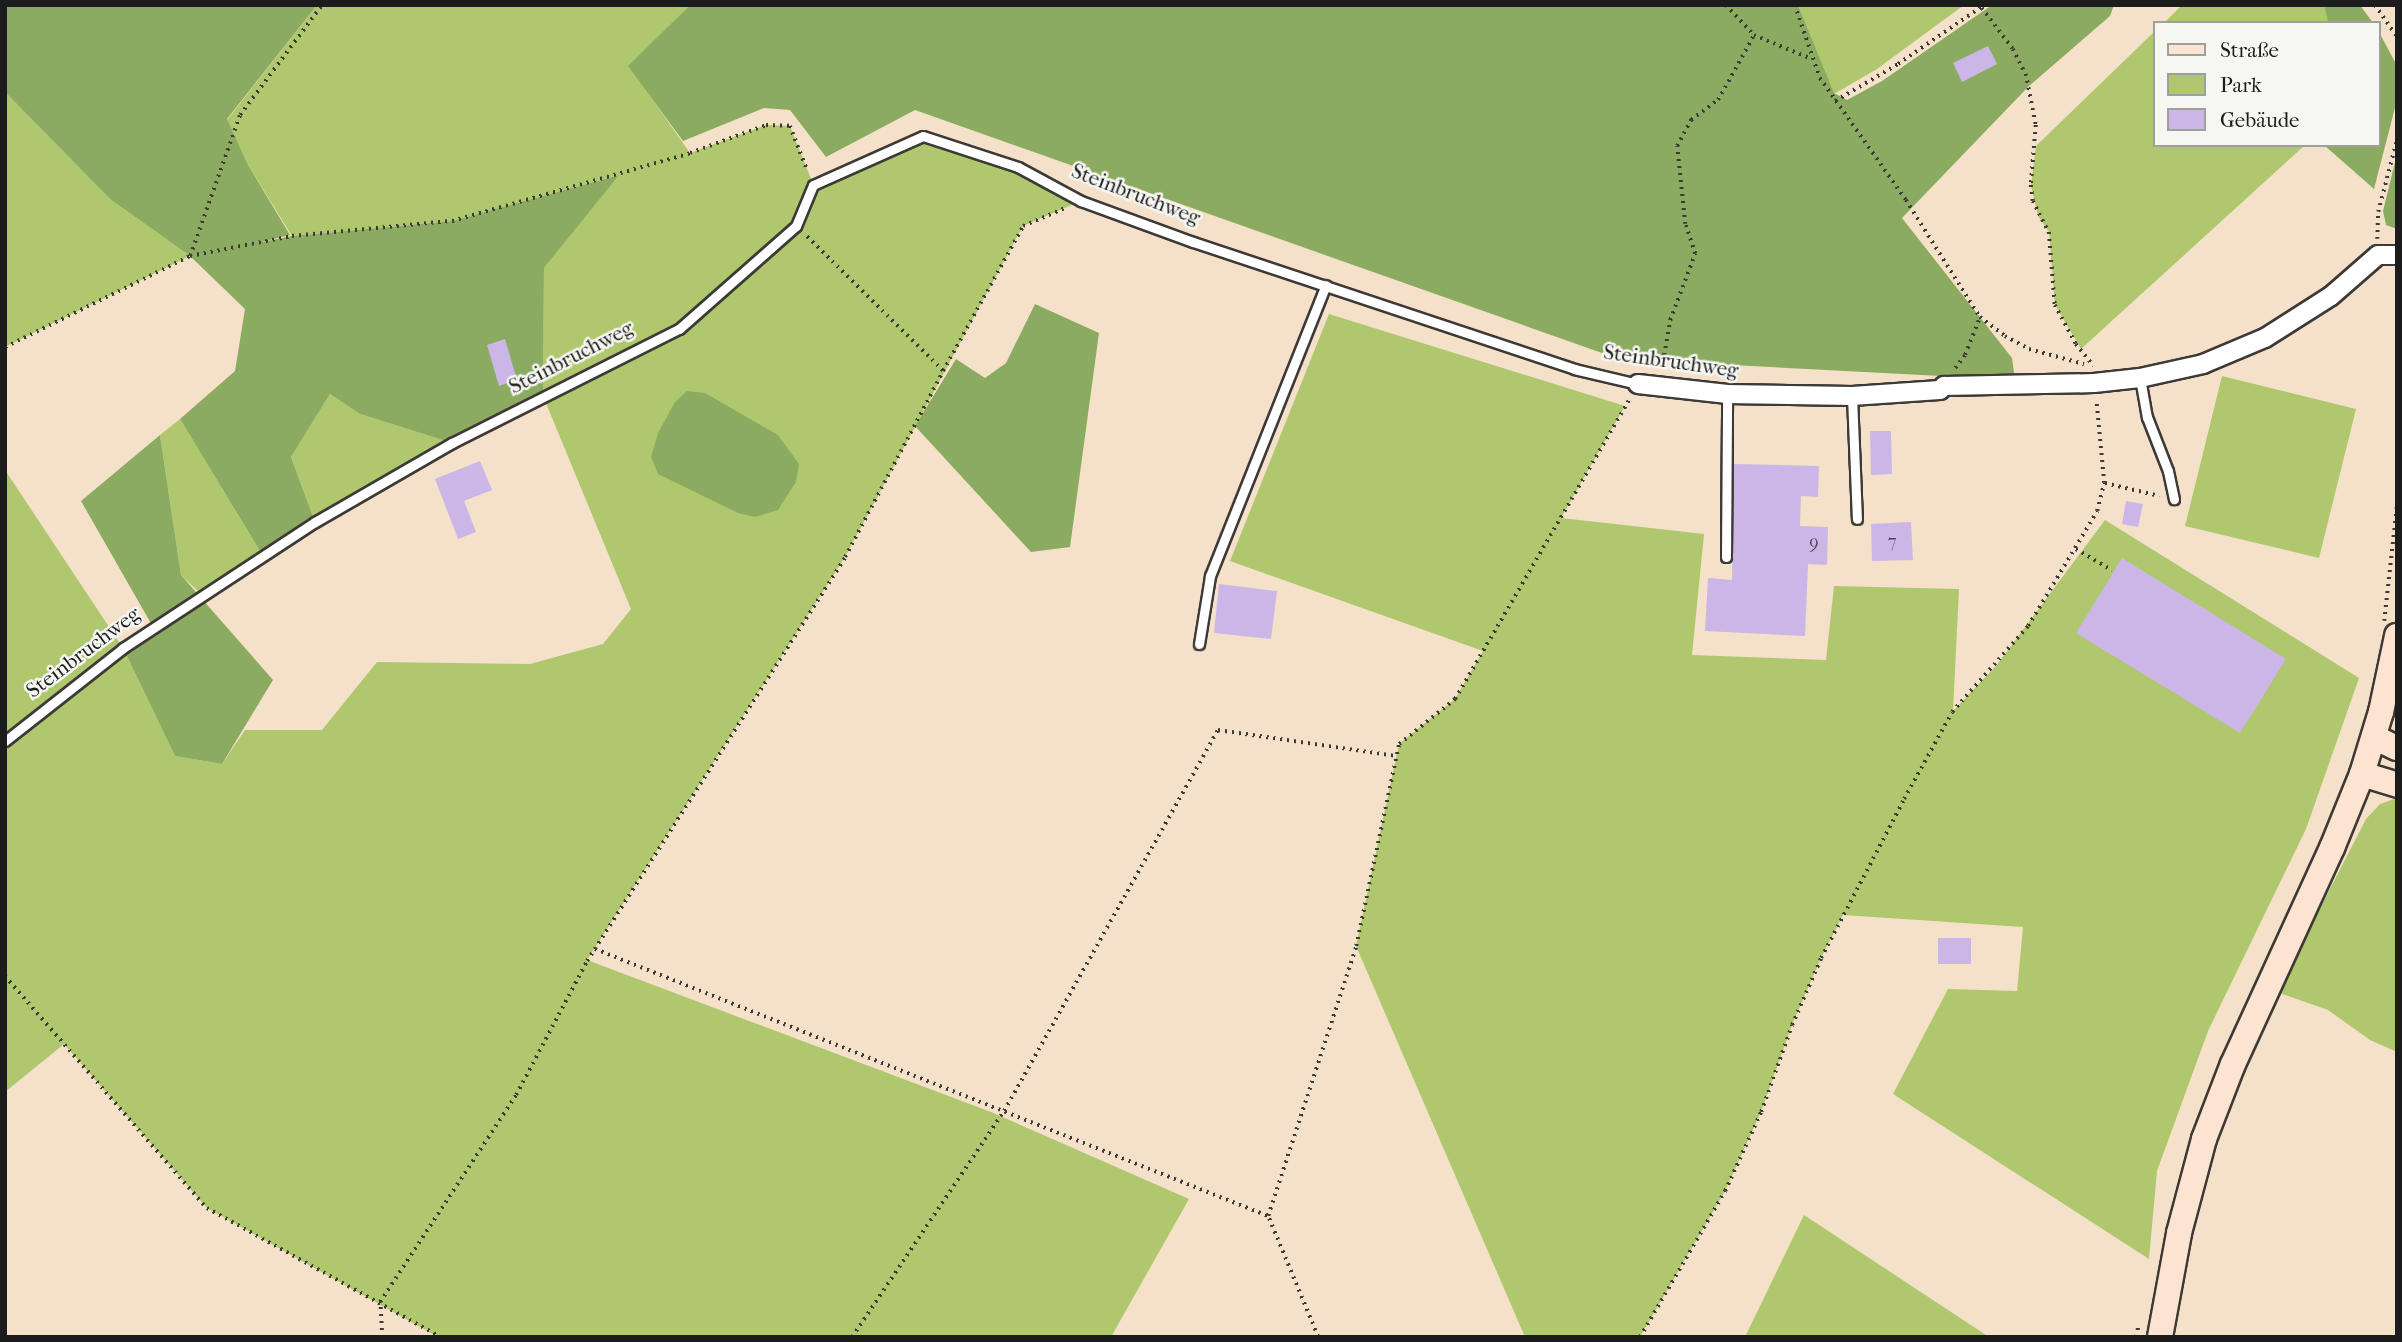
<!DOCTYPE html>
<meta charset="utf-8">
<style>
body{margin:0}
#map{position:relative;width:2402px;height:1342px;overflow:hidden;background:#f5e0c9;font-family:"IM FELL French Canon",serif}
div>[style]{position:absolute}
[style*='--x']{left:calc(var(--x)*1px);top:calc(var(--y)*1px);width:calc(var(--w)*1px);rotate:calc(var(--a)*1deg)}
.green>*{inset:0;background:#afc86d}
.forest>*{inset:0;background:#8bac60}
.building>*{inset:0;background:#ccb6e8}
.path>*{height:3.5px;margin-top:-1.75px;transform-origin:0;background:repeating-linear-gradient(90deg,#3d3936 0 2px,transparent 0 7px)}
.roads{filter:drop-shadow(2px 0 #3d3936) drop-shadow(-2px 0 #3d3936) drop-shadow(0 2px #3d3936) drop-shadow(0 -2px #3d3936)}
.lane>*{height:9px;margin:-4.5px;padding:0 4.5px;transform-origin:4.5px;border-radius:4.5px;background:#fff}
.street>*{height:18px;margin:-9px;padding:0 9px;transform-origin:9px;border-radius:9px;background:#fff}
.secondary>*{height:24px;margin:-12px;padding:0 12px;transform-origin:12px;border-radius:12px;background:#fde4d1}
span{translate:-50% -50%;white-space:nowrap;text-align:center;line-height:1.15;-webkit-text-stroke:5px #f6f6f2;paint-order:stroke}
.number-label{font-size:18px;color:#48424f}
.number-label span{-webkit-text-stroke-width:0}
.street-label{font-size:21px;color:#1c1c1c}
.frame{position:absolute;inset:0;border:7px solid #1c1c1c;pointer-events:none}
.legend{position:absolute;left:2153px;top:21px;width:228px;height:126px;box-sizing:border-box;background:#f6f6f2;border:2px solid #9f9f9c;margin:0;padding:9px 12px;list-style:none;font-size:21px;color:#1c1c1c}
.legend li{display:flex;align-items:center;gap:14px;height:35px}
.legend b{width:35px;border:2px solid #9f9f9c}
</style>
<div id="map">
<div class="green">
<div style="clip-path:polygon(317px 5px,690px 5px,629px 66px,690px 153px,766px 125px,790px 126px,813px 184px,923px 136px,1018px 167px,1081px 201px,1023px 226px,845px 557px,587px 960px,991px 1112px,1189px 1199px,1111px 1337px,438px 1337px,207px 1208px,64px 1044px,5px 1092px,5px 470px,123px 648px,175px 756px,222px 764px,245px 730px,322px 730px,377px 662px,530px 664px,603px 644px,631px 609px,543px 396px,544px 268px,618px 175px,452px 221px,292px 236px,248px 165px,227px 120px)"></div>
<div style="clip-path:polygon(1798px 5px,1964px 5px,1877px 69px,1834px 94px)"></div>
<div style="clip-path:polygon(2182px 5px,2324px 5px,2328px 23px,2164px 23px)"></div>
<div style="clip-path:polygon(2155px 31px,2155px 145px,2305px 145px,2081px 349px,2055px 305px,2049px 232px,2038px 216px,2031px 185px,2036px 146px)"></div>
<div style="clip-path:polygon(5px 92px,110px 199px,190px 256px,5px 347px)"></div>
<div style="clip-path:polygon(1329px 314px,1625px 406px,1561px 518px,1704px 534px,1692px 655px,1826px 660px,1834px 586px,1959px 589px,1953px 711px,1996px 666px,2105px 520px,2359px 678px,2306px 829px,2208px 1031px,2157px 1171px,2149px 1259px,1893px 1094px,1948px 989px,2017px 991px,2023px 927px,1843px 915px,1821px 958px,1792px 1025px,1761px 1112px,1725px 1191px,1640px 1337px,1525px 1337px,1356px 946px,1399px 744px,1455px 699px,1483px 651px,1230px 561px)"></div>
<div style="clip-path:polygon(2222px 376px,2356px 409px,2319px 558px,2185px 526px)"></div>
<div style="clip-path:polygon(330px 394px,360px 414px,452px 443px,315px 522px,291px 457px)"></div>
<div style="clip-path:polygon(180px 419px,263px 556px,202px 595px,181px 575px,160px 435px)"></div>
<div style="clip-path:polygon(2397px 798px,2397px 1052px,2370px 1040px,2328px 1010px,2277px 992px,2366px 819px,2380px 804px)"></div>
<div style="clip-path:polygon(1804px 1215px,1989px 1337px,1745px 1337px)"></div>
</div>
<div class="forest">
<div style="clip-path:polygon(5px 5px,317px 5px,227px 119px,248px 165px,290px 235px,257px 243px,292px 236px,452px 221px,619px 175px,544px 268px,543px 396px,452px 443px,360px 414px,330px 394px,291px 457px,315px 522px,263px 556px,180px 419px,235px 371px,245px 309px,190px 256px,110px 199px,5px 92px)"></div>
<div style="clip-path:polygon(690px 5px,1798px 5px,1834px 93px,1847px 100px,1882px 81px,1992px 5px,2114px 5px,2110px 16px,2029px 86px,1902px 218px,2012px 358px,2016px 386px,1960px 377px,1619px 359px,915px 110px,826px 157px,790px 110px,764px 108px,683px 141px,628px 66px)"></div>
<div style="clip-path:polygon(2324px 5px,2360px 5px,2373px 23px,2328px 23px)"></div>
<div style="clip-path:polygon(2379px 32px,2395px 62px,2397px 100px,2374px 189px,2324px 145px,2379px 145px)"></div>
<div style="clip-path:polygon(2397px 154px,2397px 229px,2386px 225px,2383px 211px)"></div>
<div style="clip-path:polygon(1035px 304px,1099px 333px,1070px 547px,1031px 552px,915px 426px,956px 359px,985px 378px,1006px 363px)"></div>
<div style="clip-path:polygon(687px 391px,705px 393px,778px 435px,799px 464px,796px 482px,778px 510px,755px 517px,738px 513px,658px 474px,651px 457px,658px 433px,675px 402px)"></div>
<div style="clip-path:polygon(160px 435px,181px 575px,273px 680px,222px 764px,175px 756px,123px 648px,153px 627px,81px 501px)"></div>
</div>
<div class="building">
<div style="clip-path:polygon(1988px 46px,1997px 64px,1962px 82px,1953px 63px)"></div>
<div style="clip-path:polygon(505px 339px,517px 380px,499px 386px,487px 345px)"></div>
<div style="clip-path:polygon(1870px 431px,1891px 431px,1892px 474px,1871px 475px)"></div>
<div style="clip-path:polygon(480px 461px,492px 490px,464px 501px,476px 532px,458px 539px,435px 479px)"></div>
<div style="clip-path:polygon(1734px 464px,1819px 466px,1818px 497px,1801px 496px,1800px 526px,1828px 527px,1827px 565px,1808px 564px,1805px 636px,1705px 631px,1708px 578px,1732px 580px)"></div>
<div style="clip-path:polygon(2126px 501px,2143px 504px,2138px 527px,2122px 524px)"></div>
<div style="clip-path:polygon(1911px 522px,1913px 560px,1872px 561px,1871px 524px)"></div>
<div style="clip-path:polygon(2122px 558px,2286px 659px,2240px 733px,2076px 633px)"></div>
<div style="clip-path:polygon(1219px 584px,1277px 591px,1271px 639px,1214px 633px)"></div>
<div style="clip-path:polygon(1938px 938px,1971px 938px,1971px 964px,1938px 964px)"></div>
</div>
<div class="path">
<div style="--x:1726;--y:5;--w:41;--a:47"></div>
<div style="--x:1754;--y:35;--w:63;--a:22.5"></div>
<div style="--x:1795;--y:5;--w:77;--a:71.1"></div>
<div style="--x:1820;--y:78;--w:149;--a:54.8"></div>
<div style="--x:1906;--y:200;--w:138;--a:57.7"></div>
<div style="--x:1980;--y:317;--w:31;--a:37"></div>
<div style="--x:2005;--y:336;--w:27;--a:28"></div>
<div style="--x:2029;--y:349;--w:57;--a:15.3"></div>
<div style="--x:2375;--y:5;--w:39;--a:55"></div>
<div style="--x:1982;--y:8;--w:51;--a:52.9"></div>
<div style="--x:2013;--y:49;--w:28;--a:63"></div>
<div style="--x:2026;--y:74;--w:52;--a:78.9"></div>
<div style="--x:2036;--y:125;--w:60;--a:94.8"></div>
<div style="--x:2031;--y:185;--w:16;--a:83"></div>
<div style="--x:2033;--y:201;--w:35;--a:63"></div>
<div style="--x:2049;--y:232;--w:73;--a:85.3"></div>
<div style="--x:2055;--y:305;--w:44;--a:61.7"></div>
<div style="--x:2076;--y:344;--w:28;--a:51"></div>
<div style="--x:1835;--y:101;--w:73;--a:-30.4"></div>
<div style="--x:1898;--y:64;--w:104;--a:-34.5"></div>
<div style="--x:2377;--y:239;--w:27;--a:-88"></div>
<div style="--x:2378;--y:212;--w:75;--a:-75.4"></div>
<div style="--x:190;--y:256;--w:150;--a:-70.5"></div>
<div style="--x:240;--y:115;--w:137;--a:-53.3"></div>
<div style="--x:5;--y:347;--w:206;--a:-26.2"></div>
<div style="--x:190;--y:256;--w:104;--a:-11.1"></div>
<div style="--x:292;--y:236;--w:161;--a:-5.4"></div>
<div style="--x:452;--y:221;--w:248;--a:-15.9"></div>
<div style="--x:690;--y:153;--w:81;--a:-20.2"></div>
<div style="--x:766;--y:125;--w:24;--a:2"></div>
<div style="--x:790;--y:126;--w:49;--a:68.6"></div>
<div style="--x:1653;--y:367;--w:16;--a:-47"></div>
<div style="--x:1664;--y:355;--w:36;--a:-80"></div>
<div style="--x:1670;--y:320;--w:71;--a:-69.3"></div>
<div style="--x:1695;--y:254;--w:32;--a:-108"></div>
<div style="--x:1685;--y:224;--w:78;--a:-95.9"></div>
<div style="--x:1677;--y:146;--w:30;--a:-62"></div>
<div style="--x:1691;--y:120;--w:34;--a:-37"></div>
<div style="--x:1718;--y:100;--w:74;--a:-61"></div>
<div style="--x:1955;--y:368;--w:16;--a:-52"></div>
<div style="--x:1965;--y:355;--w:41;--a:-68.5"></div>
<div style="--x:943;--y:371;--w:166;--a:-61.1"></div>
<div style="--x:1023;--y:226;--w:46;--a:-23.2"></div>
<div style="--x:2105;--y:483;--w:56;--a:13.5"></div>
<div style="--x:2076;--y:549;--w:42;--a:30.3"></div>
<div style="--x:2384;--y:621;--w:118;--a:-83.7"></div>
<div style="--x:595;--y:949;--w:724;--a:21.64"></div>
<div style="--x:5;--y:976;--w:308;--a:49"></div>
<div style="--x:207;--y:1208;--w:267;--a:28.9"></div>
<div style="--x:382;--y:1337;--w:35;--a:-93"></div>
<div style="--x:380;--y:1302;--w:248;--a:-56.7"></div>
<div style="--x:516;--y:1095;--w:152;--a:-62.1"></div>
<div style="--x:587;--y:961;--w:479;--a:-57.4"></div>
<div style="--x:845;--y:557;--w:210;--a:-62.2"></div>
<div style="--x:943;--y:371;--w:194;--a:-135.4"></div>
<div style="--x:852;--y:1337;--w:272;--a:-56.1"></div>
<div style="--x:1004;--y:1111;--w:437;--a:-60.7"></div>
<div style="--x:1218;--y:730;--w:181;--a:8.3"></div>
<div style="--x:1318;--y:1337;--w:131;--a:-112.5"></div>
<div style="--x:1268;--y:1216;--w:284;--a:-71.9"></div>
<div style="--x:1356;--y:946;--w:207;--a:-78"></div>
<div style="--x:1399;--y:744;--w:72;--a:-38.8"></div>
<div style="--x:1455;--y:699;--w:348;--a:-59.8"></div>
<div style="--x:1640;--y:1337;--w:169;--a:-59.8"></div>
<div style="--x:1725;--y:1191;--w:87;--a:-65.5"></div>
<div style="--x:1761;--y:1112;--w:92;--a:-70.4"></div>
<div style="--x:1792;--y:1025;--w:73;--a:-66.6"></div>
<div style="--x:1821;--y:958;--w:179;--a:-62.4"></div>
<div style="--x:1904;--y:799;--w:99;--a:-61.1"></div>
<div style="--x:1952;--y:712;--w:115;--a:-48.5"></div>
<div style="--x:2028;--y:626;--w:134;--a:-59"></div>
<div style="--x:2097;--y:511;--w:29;--a:-76"></div>
<div style="--x:2104;--y:483;--w:84;--a:-95.4"></div>
<div style="--x:2136;--y:1337;--w:10;--a:-79"></div>
</div>
<div class="roads">
<div class="lane">
<div style="--x:2140;--y:378;--w:40;--a:80"></div>
<div style="--x:2147;--y:417;--w:58;--a:68.7"></div>
<div style="--x:2168;--y:471;--w:29;--a:78"></div>
<div style="--x:1852;--y:396;--w:123;--a:87.7"></div>
<div style="--x:1726;--y:557;--w:163;--a:-89.6"></div>
<div style="--x:1199;--y:644;--w:69;--a:-80.8"></div>
<div style="--x:1210;--y:576;--w:313;--a:-68.3"></div>
<div style="--x:5;--y:741;--w:150;--a:-38.2"></div>
<div style="--x:123;--y:648;--w:230;--a:-33.3"></div>
<div style="--x:315;--y:522;--w:158;--a:-30"></div>
<div style="--x:452;--y:443;--w:254;--a:-26.7"></div>
<div style="--x:679;--y:329;--w:156;--a:-41.4"></div>
<div style="--x:796;--y:226;--w:44;--a:-67.5"></div>
<div style="--x:813;--y:185;--w:120;--a:-24"></div>
<div style="--x:923;--y:136;--w:100;--a:18.1"></div>
<div style="--x:1018;--y:167;--w:72;--a:28.4"></div>
<div style="--x:1081;--y:201;--w:119;--a:20.1"></div>
<div style="--x:1193;--y:242;--w:402;--a:18.4"></div>
<div style="--x:1574;--y:369;--w:66;--a:13.2"></div>
</div>
<div class="street">
<div style="--x:1638;--y:384;--w:90;--a:6.4"></div>
<div style="--x:1727;--y:394;--w:125;--a:0.9"></div>
<div style="--x:1852;--y:396;--w:88;--a:-3.9"></div>
<div style="--x:1940;--y:390;--w:6;--a:-45"></div>
<div style="--x:1944;--y:386;--w:150;--a:-1.1"></div>
<div style="--x:2094;--y:383;--w:46;--a:-6.2"></div>
<div style="--x:2140;--y:378;--w:65;--a:-12.5"></div>
<div style="--x:2203;--y:364;--w:67;--a:-22.8"></div>
<div style="--x:2265;--y:338;--w:78;--a:-32.5"></div>
<div style="--x:2331;--y:296;--w:62;--a:-41.1"></div>
<div style="--x:2378;--y:255;--w:19;--a:0"></div>
</div>
<div class="secondary">
<div style="--x:2374;--y:737;--w:25;--a:26"></div>
<div style="--x:2362;--y:774;--w:37;--a:17"></div>
<div style="--x:2160;--y:1337;--w:106;--a:-79.6"></div>
<div style="--x:2179;--y:1233;--w:97;--a:-75.1"></div>
<div style="--x:2204;--y:1139;--w:80;--a:-68.9"></div>
<div style="--x:2233;--y:1064;--w:238;--a:-65.4"></div>
<div style="--x:2332;--y:848;--w:80;--a:-67.9"></div>
<div style="--x:2362;--y:774;--w:65;--a:-73"></div>
<div style="--x:2381;--y:712;--w:78;--a:-78.1"></div>
</div>
</div>
<div class="number-label">
<span style="left:1892px;top:542px">7</span>
<span style="left:1814px;top:543px">9</span>
</div>
<div class="street-label">
<span style="left:1136px;top:194px;rotate:21deg">Steinbruchweg</span>
<span style="left:571px;top:357px;rotate:-27deg">Steinbruchweg</span>
<span style="left:1671px;top:361px;rotate:8deg">Steinbruchweg</span>
<span style="left:83px;top:652px;rotate:-37deg">Steinbruchweg</span>
</div>
<div class="frame"></div>
<ul class="legend">
<li><b style="height:9px;background:#fde4d1"></b>Straße</li>
<li><b style="height:19px;background:#afc86d"></b>Park</li>
<li><b style="height:19px;background:#ccb6e8"></b>Gebäude</li>
</ul>
</div>
